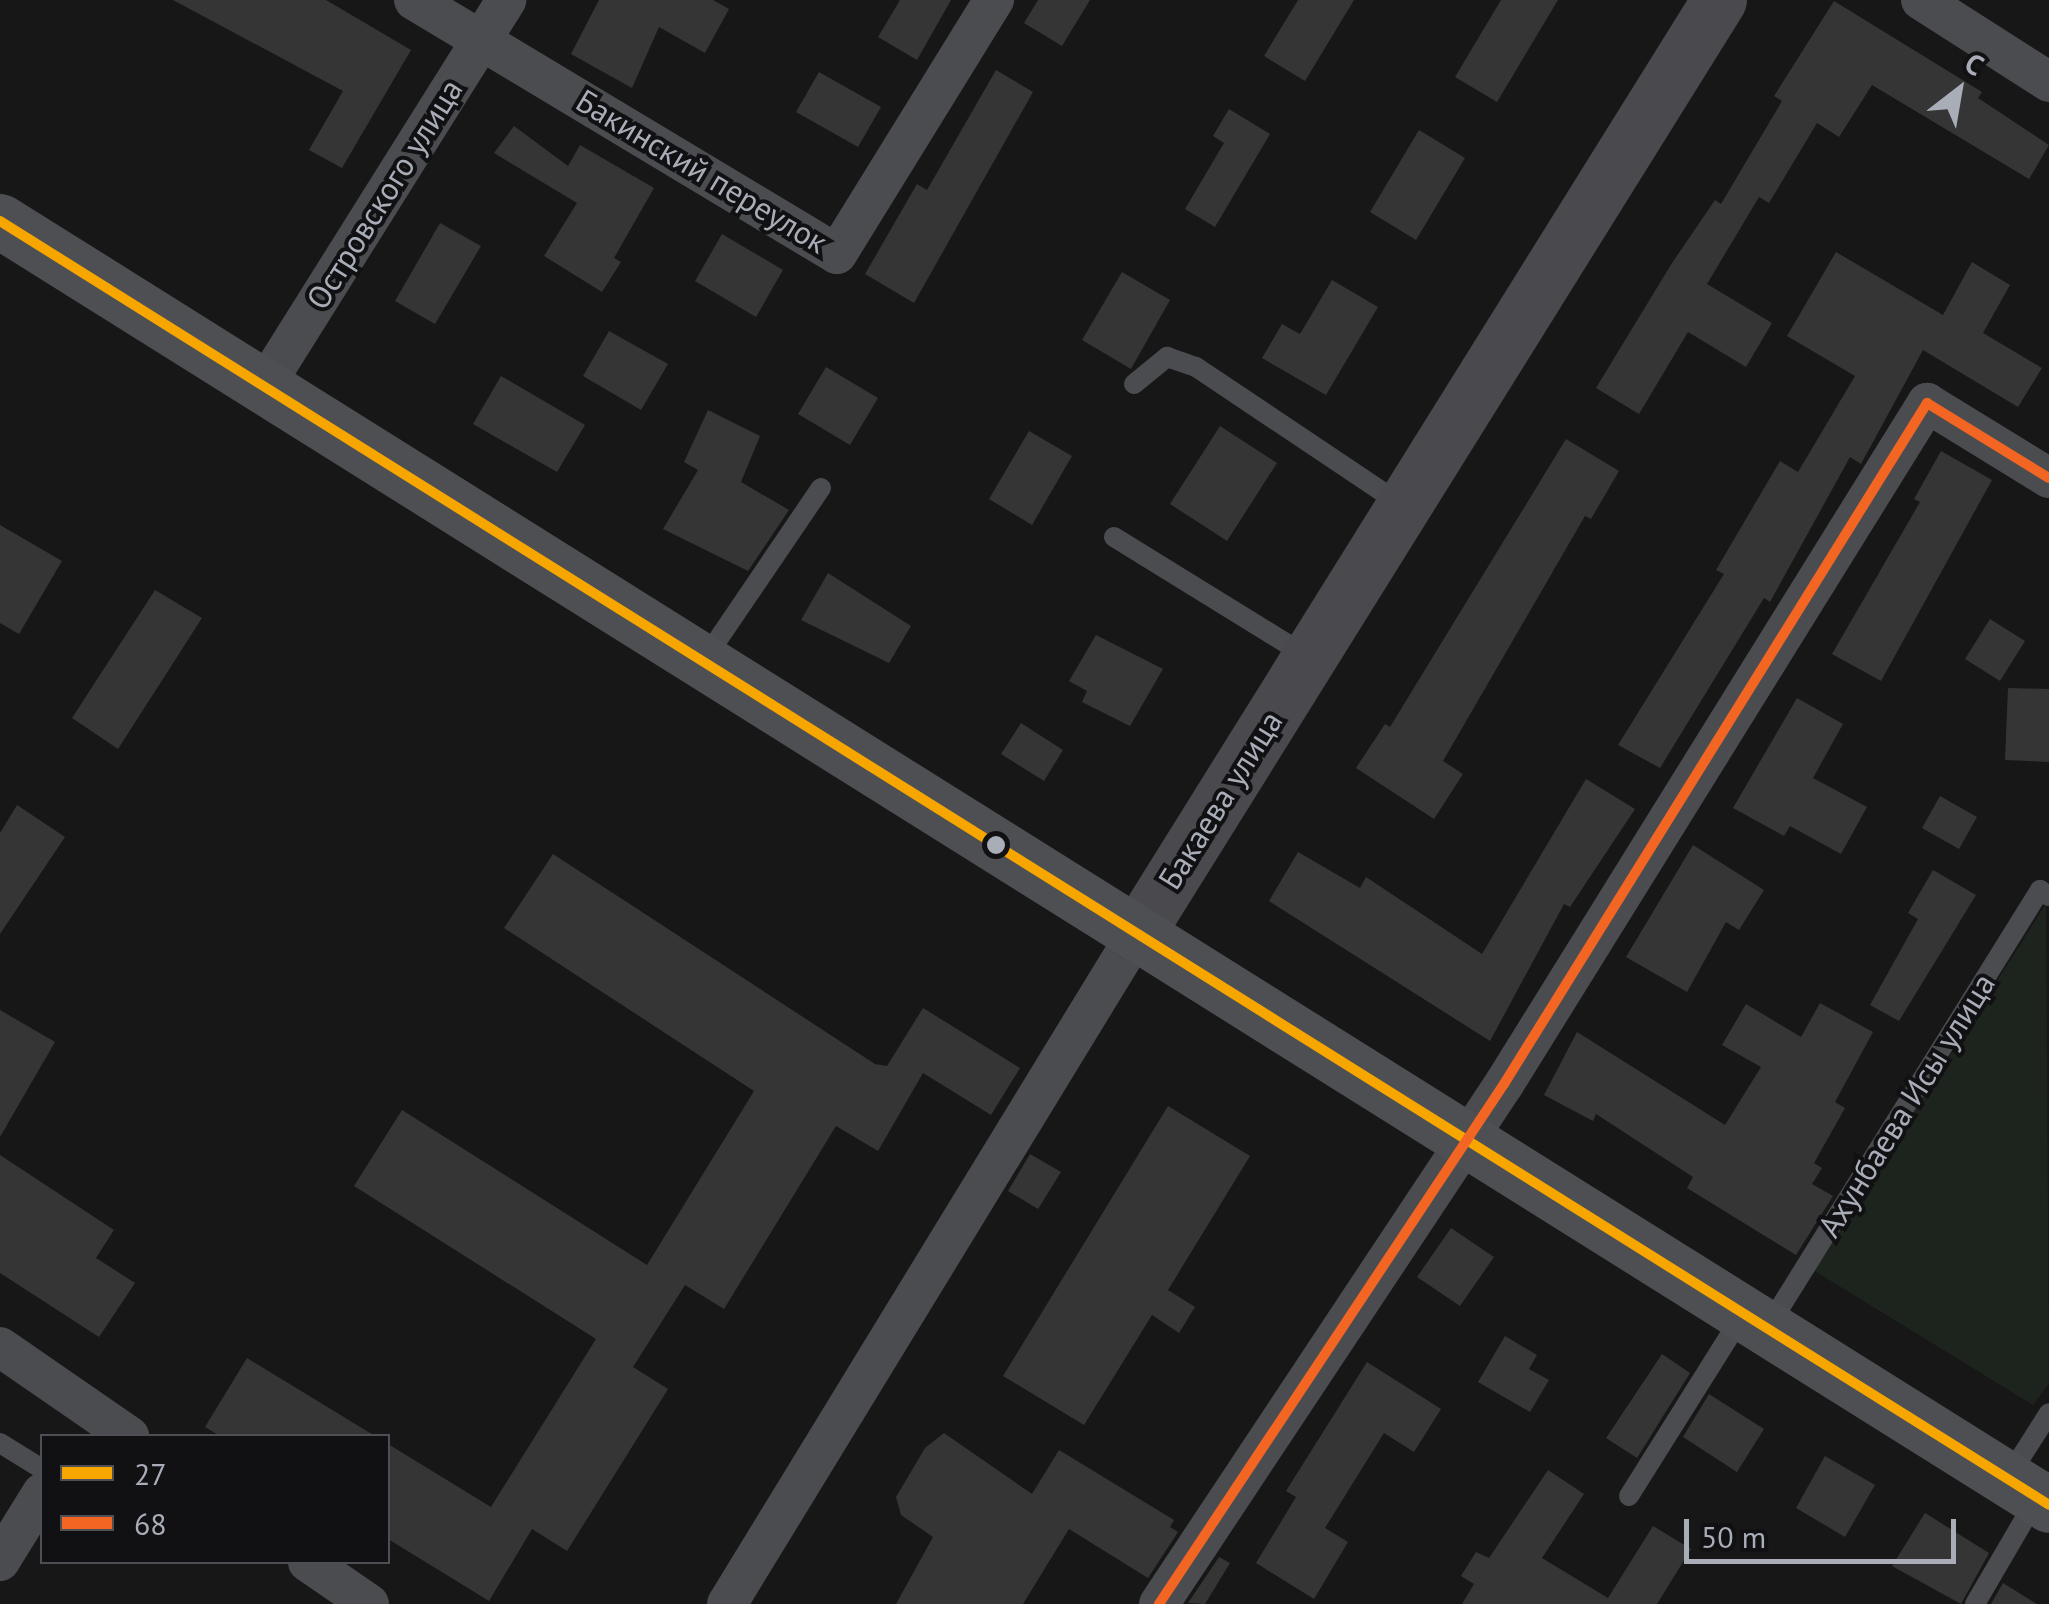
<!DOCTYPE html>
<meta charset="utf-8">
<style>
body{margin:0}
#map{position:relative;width:2049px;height:1604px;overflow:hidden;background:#171717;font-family:"PT Sans",sans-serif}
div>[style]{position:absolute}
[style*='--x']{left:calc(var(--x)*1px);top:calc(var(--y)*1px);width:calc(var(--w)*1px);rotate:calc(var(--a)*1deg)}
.green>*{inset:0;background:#1d241e}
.building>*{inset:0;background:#353536}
.lane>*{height:20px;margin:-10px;padding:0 10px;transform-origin:10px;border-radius:10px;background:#4b4c50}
.street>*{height:40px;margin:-20px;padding:0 20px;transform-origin:20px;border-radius:20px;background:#4b4c50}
.secondary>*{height:55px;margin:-27.5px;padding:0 27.5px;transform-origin:27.5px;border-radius:27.5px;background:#4a4a4e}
.primary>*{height:55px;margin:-27.5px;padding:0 27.5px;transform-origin:27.5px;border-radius:27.5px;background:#4d4f52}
.bus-1>*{height:10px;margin:-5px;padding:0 5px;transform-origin:5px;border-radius:5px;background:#f7a600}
.bus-2>*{height:10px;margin:-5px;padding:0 5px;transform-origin:5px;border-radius:5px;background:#f26522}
.dots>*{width:28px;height:28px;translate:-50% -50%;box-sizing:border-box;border:5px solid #111113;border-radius:50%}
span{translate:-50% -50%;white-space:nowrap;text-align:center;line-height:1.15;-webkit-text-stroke:8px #111113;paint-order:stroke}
.street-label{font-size:32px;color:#a8adb8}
.legend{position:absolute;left:40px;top:1434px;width:350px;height:130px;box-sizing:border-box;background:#111113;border:2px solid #4d4f55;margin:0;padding:12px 18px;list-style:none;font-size:30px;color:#a8adb8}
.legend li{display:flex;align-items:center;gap:20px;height:50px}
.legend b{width:50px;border:2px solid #4d4f55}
.north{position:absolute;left:1909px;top:40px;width:100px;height:100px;-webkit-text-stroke:8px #111113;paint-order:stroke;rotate:31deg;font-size:28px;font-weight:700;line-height:40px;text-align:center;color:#a8adb8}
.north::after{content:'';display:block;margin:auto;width:35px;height:45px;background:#a8adb8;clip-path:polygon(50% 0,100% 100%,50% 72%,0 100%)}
.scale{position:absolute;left:1684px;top:1519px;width:272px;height:45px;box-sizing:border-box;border:5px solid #a8adb8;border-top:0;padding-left:12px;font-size:30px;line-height:35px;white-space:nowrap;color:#a8adb8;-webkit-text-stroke:8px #111113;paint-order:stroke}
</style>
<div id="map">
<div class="green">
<div style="clip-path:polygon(2046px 904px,2049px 1383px,2033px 1405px,1813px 1270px)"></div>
</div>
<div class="building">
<div style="clip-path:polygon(173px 0,326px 0,411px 50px,342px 168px,309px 150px,343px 91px)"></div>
<div style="clip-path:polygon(599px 0,713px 0,729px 9px,705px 53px,659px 27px,632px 88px,571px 54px)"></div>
<div style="clip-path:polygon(900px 0,951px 0,917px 60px,878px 37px)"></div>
<div style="clip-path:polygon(1038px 0,1090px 0,1062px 46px,1024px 23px)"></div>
<div style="clip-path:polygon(1298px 0,1354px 0,1305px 81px,1264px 56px)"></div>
<div style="clip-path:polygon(1501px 0,1558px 0,1497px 102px,1455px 77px)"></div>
<div style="clip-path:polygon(1834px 1px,1982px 92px,1978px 98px,2049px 145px,2029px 179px,1872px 85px,1839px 137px,1817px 123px,1769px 203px,1759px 197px,1707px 284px,1772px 323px,1746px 367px,1688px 332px,1639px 414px,1596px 388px,1672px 263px,1715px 200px,1721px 204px,1782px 101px,1774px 96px)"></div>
<div style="clip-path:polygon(996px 70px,1033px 92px,914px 303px,865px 274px,917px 184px,927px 190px)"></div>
<div style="clip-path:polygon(819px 72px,881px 107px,858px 147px,796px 112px)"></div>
<div style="clip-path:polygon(1229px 109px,1270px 134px,1215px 227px,1185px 209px,1224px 143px,1213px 136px)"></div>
<div style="clip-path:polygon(514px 126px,568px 166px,580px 145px,654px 188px,614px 258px,621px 262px,602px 292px,544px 256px,577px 203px,494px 153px)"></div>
<div style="clip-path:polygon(1419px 130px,1465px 158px,1416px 240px,1370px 212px)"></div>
<div style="clip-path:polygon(440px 223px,481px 246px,435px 324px,395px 301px)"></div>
<div style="clip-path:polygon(722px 234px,783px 270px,756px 317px,695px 281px)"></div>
<div style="clip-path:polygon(1836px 252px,1943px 315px,1972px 262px,2010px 285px,1983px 333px,2042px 368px,2018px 407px,1923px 350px,1861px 464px,1850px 457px,1770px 602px,1764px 598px,1660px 768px,1618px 745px,1724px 574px,1716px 570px,1780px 461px,1798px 472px,1855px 376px,1787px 336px)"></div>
<div style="clip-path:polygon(1122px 272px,1170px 300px,1131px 369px,1082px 340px)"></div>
<div style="clip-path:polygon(1332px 280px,1378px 307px,1326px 395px,1262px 358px,1282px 324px,1300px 334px)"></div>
<div style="clip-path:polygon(609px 331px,668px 364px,641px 410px,583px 376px)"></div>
<div style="clip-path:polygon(826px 367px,878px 398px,850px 445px,798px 414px)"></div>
<div style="clip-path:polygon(501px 376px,585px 425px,557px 472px,473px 424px)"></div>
<div style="clip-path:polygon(708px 410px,760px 436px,741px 482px,789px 510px,748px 571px,663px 529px,698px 470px,684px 462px)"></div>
<div style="clip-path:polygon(1220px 426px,1277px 463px,1227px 541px,1170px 504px)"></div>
<div style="clip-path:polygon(1029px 431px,1072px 456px,1032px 525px,989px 499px)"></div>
<div style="clip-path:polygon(1566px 439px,1619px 471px,1591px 519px,1585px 516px,1443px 761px,1463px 774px,1434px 819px,1356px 768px,1385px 724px,1390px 727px)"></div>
<div style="clip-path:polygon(1941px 451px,1992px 480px,1881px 681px,1832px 654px,1920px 502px,1914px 499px)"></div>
<div style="clip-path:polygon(0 525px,62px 561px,19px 634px,0 623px)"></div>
<div style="clip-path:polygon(828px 573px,911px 626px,889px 663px,801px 620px)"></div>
<div style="clip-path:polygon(155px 590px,202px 618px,118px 749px,72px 718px)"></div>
<div style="clip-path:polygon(1990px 619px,2025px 641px,2000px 681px,1965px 659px)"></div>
<div style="clip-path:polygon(1096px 635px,1163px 669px,1130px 726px,1082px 702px,1087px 691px,1069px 681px)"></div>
<div style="clip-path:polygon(2008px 688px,2049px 689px,2049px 762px,2005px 760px)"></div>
<div style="clip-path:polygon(1797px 698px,1843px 724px,1813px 778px,1867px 807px,1841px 854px,1790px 826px,1784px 836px,1733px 808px)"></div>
<div style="clip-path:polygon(1021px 723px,1063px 750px,1044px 781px,1001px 754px)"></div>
<div style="clip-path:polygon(1586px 779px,1635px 809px,1570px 907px,1564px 904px,1490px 1041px,1269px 901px,1298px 852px,1360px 888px,1366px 877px,1482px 954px)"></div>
<div style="clip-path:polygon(1940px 796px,1977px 817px,1959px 849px,1922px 828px)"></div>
<div style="clip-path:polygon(17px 805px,65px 837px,0 934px,0 833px)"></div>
<div style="clip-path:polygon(1693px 845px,1764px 890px,1739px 930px,1726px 922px,1687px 992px,1626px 957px)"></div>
<div style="clip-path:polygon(553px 854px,875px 1064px,887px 1066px,923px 1008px,1020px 1068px,991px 1115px,923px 1073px,878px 1151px,836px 1126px,724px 1309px,685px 1285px,633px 1367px,668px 1389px,567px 1551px,532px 1529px,489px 1601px,388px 1539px,388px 1444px,491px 1507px,596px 1339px,354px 1186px,402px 1110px,647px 1265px,754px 1091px,504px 928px)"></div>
<div style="clip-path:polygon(1933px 870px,1976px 895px,1899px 1021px,1870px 1005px,1918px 919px,1908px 913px)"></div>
<div style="clip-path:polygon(1820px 1003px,1873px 1032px,1835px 1102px,1845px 1108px,1814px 1163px,1822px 1168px,1812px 1184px,1833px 1196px,1796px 1255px,1687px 1188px,1693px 1177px,1596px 1114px,1593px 1121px,1544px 1095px,1577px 1032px,1725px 1125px,1761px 1067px,1722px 1045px,1746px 1004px,1801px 1037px)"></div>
<div style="clip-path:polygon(0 1010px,55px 1042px,0 1137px)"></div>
<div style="clip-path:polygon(1168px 1106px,1250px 1156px,1168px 1290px,1195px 1307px,1179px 1333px,1152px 1315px,1084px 1425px,1003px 1376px)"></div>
<div style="clip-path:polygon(1030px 1154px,1061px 1172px,1038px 1209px,1008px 1191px)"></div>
<div style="clip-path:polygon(0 1155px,114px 1230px,96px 1258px,135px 1283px,99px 1337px,0 1273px)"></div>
<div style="clip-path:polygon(1451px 1228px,1494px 1257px,1460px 1306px,1417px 1277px)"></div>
<div style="clip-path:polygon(1505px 1336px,1537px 1355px,1529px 1369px,1549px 1380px,1530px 1412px,1478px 1382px)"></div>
<div style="clip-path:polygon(1662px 1354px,1690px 1373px,1637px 1458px,1606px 1438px)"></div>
<div style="clip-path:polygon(247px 1358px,375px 1436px,220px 1436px,205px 1427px)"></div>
<div style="clip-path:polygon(1367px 1362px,1441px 1409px,1414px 1452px,1384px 1433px,1325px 1528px,1348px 1542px,1314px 1599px,1256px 1563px,1296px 1497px,1286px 1491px)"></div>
<div style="clip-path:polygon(1709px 1394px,1764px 1429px,1737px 1472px,1683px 1437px)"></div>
<div style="clip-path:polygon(944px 1433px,1032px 1494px,1059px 1450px,1174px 1520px,1170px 1527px,1178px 1532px,1148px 1578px,1069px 1529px,1023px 1604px,896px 1604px,933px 1537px,901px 1515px,896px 1497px,925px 1448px)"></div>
<div style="clip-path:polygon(1825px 1456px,1875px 1485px,1845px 1537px,1796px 1508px)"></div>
<div style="clip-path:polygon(1548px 1470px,1584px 1494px,1542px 1558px,1608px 1598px,1653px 1526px,1691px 1549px,1657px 1604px,1462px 1604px,1474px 1584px,1461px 1576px,1476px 1552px,1489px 1558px)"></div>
<div style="clip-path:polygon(1925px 1513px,1989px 1553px,1961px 1604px,1892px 1566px)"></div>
<div style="clip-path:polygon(1219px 1557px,1230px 1563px,1205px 1604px,1188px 1603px)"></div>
<div style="clip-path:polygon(2003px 1583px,2037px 1604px,1991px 1604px)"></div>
</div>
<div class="lane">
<div style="--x:1134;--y:384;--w:43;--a:-39.3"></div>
<div style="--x:1167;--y:357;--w:31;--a:19"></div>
<div style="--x:1196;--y:367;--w:248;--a:33.8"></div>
<div style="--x:1114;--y:537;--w:228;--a:31.7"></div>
<div style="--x:704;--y:660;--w:208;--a:-55.8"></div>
<div style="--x:1768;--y:1327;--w:515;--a:-58.1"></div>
<div style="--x:2040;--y:890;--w:11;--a:34"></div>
<div style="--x:0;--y:1443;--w:49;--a:31.8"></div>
<div style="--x:2007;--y:1479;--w:78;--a:-57.5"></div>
<div style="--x:1629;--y:1496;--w:213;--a:-57.9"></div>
<div style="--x:1975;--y:1604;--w:123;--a:-59.7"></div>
</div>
<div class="street">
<div style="--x:414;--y:0;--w:493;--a:31"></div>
<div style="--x:837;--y:254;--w:299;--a:-58.3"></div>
<div style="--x:1921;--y:0;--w:152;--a:32.6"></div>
<div style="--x:263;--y:388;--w:458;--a:-57.9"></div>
<div style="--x:0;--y:1347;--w:157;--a:34.6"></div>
<div style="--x:0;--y:1561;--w:80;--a:-58.3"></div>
<div style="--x:308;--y:1562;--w:74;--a:34.5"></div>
<div style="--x:727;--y:1604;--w:784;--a:-58.56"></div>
<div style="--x:1159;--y:1604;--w:624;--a:-56.44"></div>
<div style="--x:1504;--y:1084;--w:802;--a:-58.15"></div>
<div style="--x:1927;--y:403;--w:143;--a:31.6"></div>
</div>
<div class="secondary">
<div style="--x:1136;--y:935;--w:1102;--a:-58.06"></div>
</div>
<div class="primary">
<div style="--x:0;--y:221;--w:2418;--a:32.07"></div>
</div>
<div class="bus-1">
<div style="--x:0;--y:221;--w:2418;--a:32.07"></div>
</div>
<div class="bus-2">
<div style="--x:1159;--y:1604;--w:624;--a:-56.44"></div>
<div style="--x:1504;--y:1084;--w:802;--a:-58.15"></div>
<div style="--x:1927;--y:403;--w:143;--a:31.6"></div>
</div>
<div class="dots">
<div style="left:996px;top:845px;background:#a8adb8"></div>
</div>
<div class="street-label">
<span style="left:702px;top:171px;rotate:31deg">Бакинский переулок</span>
<span style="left:384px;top:194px;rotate:-58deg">Островского улица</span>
<span style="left:1220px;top:800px;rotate:-58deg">Бакаева улица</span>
<span style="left:1906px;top:1105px;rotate:-58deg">Ахунбаева Исы улица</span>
</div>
<ul class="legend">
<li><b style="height:12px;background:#f7a600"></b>27</li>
<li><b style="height:12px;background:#f26522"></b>68</li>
</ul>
<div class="north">С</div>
<div class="scale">50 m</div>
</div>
